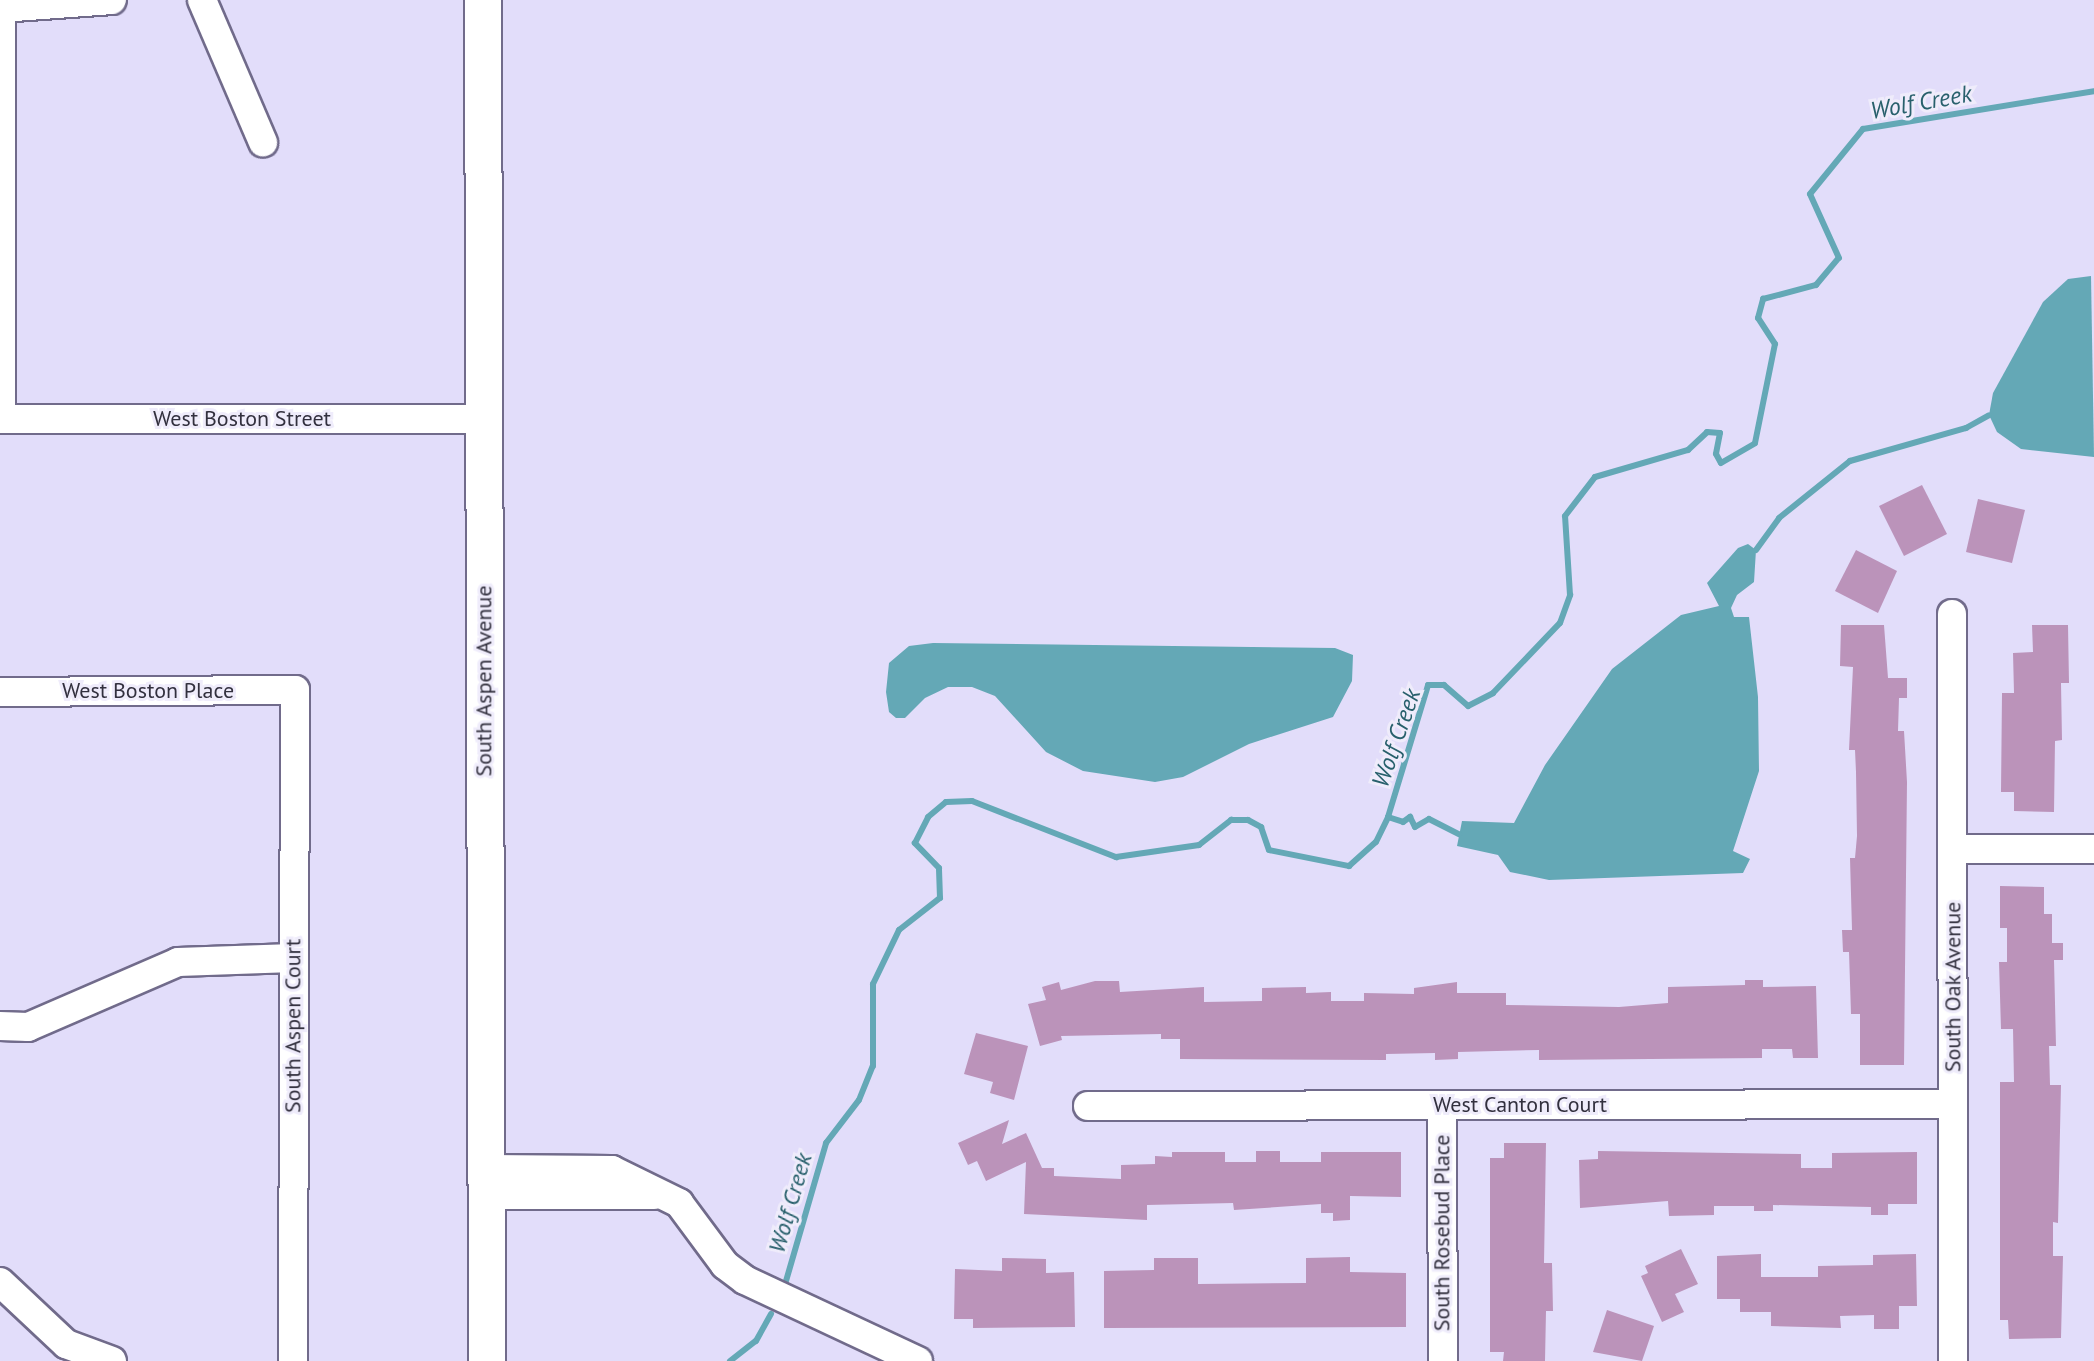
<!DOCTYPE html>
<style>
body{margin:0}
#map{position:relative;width:2094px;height:1361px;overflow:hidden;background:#e2ddfa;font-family:"PT Sans",sans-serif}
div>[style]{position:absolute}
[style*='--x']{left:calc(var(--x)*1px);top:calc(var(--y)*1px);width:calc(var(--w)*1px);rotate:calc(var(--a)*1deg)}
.water>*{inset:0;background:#64a8b6}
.stream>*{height:6px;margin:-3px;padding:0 3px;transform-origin:3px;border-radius:3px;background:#64a8b6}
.building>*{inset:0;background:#bb93ba}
.roads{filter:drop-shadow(2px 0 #716b8b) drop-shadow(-2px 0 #716b8b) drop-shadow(0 2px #716b8b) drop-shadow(0 -2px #716b8b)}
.minor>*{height:28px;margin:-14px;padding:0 14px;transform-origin:14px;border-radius:14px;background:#fff}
.major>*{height:36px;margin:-18px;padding:0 18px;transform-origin:18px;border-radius:18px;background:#fff}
span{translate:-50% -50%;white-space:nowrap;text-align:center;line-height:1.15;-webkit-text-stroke:6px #efecfb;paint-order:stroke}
.street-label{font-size:22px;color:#32303e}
.water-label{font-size:24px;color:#28606c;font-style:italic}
</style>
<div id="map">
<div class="water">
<div style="clip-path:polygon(2091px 276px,2094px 457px,2021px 449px,1997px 432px,1989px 415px,1993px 393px,2043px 302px,2068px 279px)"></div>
<div style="clip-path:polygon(1748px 544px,1756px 550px,1754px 582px,1737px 595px,1731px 608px,1734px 617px,1749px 617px,1758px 697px,1759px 771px,1733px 851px,1750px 859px,1743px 873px,1549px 880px,1510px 872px,1498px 855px,1457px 846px,1462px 821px,1514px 823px,1545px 765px,1612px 669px,1681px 615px,1719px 606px,1707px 583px,1738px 548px)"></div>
<div style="clip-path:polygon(933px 643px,1335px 648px,1353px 655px,1352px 681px,1333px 717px,1249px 744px,1183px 777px,1155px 782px,1083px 771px,1046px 752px,995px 696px,972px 687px,948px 687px,925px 698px,905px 718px,896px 718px,889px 712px,886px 692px,889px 663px,909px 646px)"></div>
</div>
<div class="stream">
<div style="--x:1756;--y:550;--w:39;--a:-54"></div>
<div style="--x:1779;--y:518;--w:91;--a:-38.8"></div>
<div style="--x:1850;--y:461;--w:121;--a:-15.9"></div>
<div style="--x:1966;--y:428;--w:26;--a:-29"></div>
<div style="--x:1388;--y:817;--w:16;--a:18"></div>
<div style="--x:1403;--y:822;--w:9;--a:-36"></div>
<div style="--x:1410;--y:817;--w:11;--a:63"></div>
<div style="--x:1415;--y:827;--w:16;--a:-30"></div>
<div style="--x:1429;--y:819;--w:34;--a:27"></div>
<div style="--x:786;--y:1281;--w:144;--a:-73.8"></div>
<div style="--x:826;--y:1143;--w:54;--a:-52.5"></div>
<div style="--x:859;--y:1100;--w:37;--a:-68"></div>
<div style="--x:873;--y:1066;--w:82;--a:-90"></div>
<div style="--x:873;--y:984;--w:60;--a:-64.3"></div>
<div style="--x:899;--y:930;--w:52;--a:-38"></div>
<div style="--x:940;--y:898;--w:30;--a:-92"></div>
<div style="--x:939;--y:868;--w:35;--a:-134"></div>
<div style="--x:915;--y:843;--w:29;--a:-63"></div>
<div style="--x:928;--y:817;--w:23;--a:-40"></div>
<div style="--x:946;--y:802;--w:26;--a:-2"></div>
<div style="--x:972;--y:801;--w:155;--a:21.3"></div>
<div style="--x:1116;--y:857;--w:84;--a:-8.2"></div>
<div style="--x:1199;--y:845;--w:41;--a:-38"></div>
<div style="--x:1231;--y:820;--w:17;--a:0"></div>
<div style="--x:1248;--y:820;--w:15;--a:28"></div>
<div style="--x:1261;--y:827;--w:24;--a:71"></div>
<div style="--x:1269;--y:850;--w:82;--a:11.3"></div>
<div style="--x:1349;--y:866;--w:36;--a:-42"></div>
<div style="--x:1376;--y:842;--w:28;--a:-64"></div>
<div style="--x:1388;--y:817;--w:138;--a:-73.1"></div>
<div style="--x:1428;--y:685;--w:16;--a:0"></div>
<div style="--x:1444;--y:685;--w:32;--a:41"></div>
<div style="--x:1468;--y:706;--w:28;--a:-27"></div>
<div style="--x:1493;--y:693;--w:97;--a:-46.3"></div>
<div style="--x:1560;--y:623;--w:30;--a:-70"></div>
<div style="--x:1570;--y:595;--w:79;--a:-93.6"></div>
<div style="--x:1565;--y:516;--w:49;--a:-52.4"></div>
<div style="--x:1595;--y:477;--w:97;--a:-16.2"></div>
<div style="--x:1688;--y:450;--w:26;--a:-43"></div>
<div style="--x:1707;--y:432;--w:13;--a:4"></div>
<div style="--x:1720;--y:433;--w:21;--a:101"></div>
<div style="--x:1716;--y:454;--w:10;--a:61"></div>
<div style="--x:1721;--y:463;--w:39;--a:-30"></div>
<div style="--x:1755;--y:443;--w:101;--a:-78.6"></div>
<div style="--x:1775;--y:344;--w:31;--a:-123"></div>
<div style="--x:1758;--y:318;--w:20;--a:-75"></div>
<div style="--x:1763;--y:299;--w:55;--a:-14.8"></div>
<div style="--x:1816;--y:285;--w:35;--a:-50"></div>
<div style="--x:1839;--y:258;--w:70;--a:-114.4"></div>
<div style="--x:1810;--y:194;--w:84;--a:-50.8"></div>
<div style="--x:1863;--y:129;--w:234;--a:-9.3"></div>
<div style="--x:730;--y:1361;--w:33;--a:-38"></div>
<div style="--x:756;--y:1341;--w:31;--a:-61"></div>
</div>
<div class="building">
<div style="clip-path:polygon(1922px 485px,1947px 534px,1904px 556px,1879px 506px)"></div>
<div style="clip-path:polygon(1978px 499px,2025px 510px,2012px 563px,1966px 552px)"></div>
<div style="clip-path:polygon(1856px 550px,1897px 571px,1878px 613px,1835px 591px)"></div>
<div style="clip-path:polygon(1841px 625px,1884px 625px,1888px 678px,1907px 678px,1907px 698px,1899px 698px,1898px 731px,1904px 731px,1907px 782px,1904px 1065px,1860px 1065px,1860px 1014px,1851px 1014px,1849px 952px,1843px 952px,1842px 930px,1852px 930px,1850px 858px,1855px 858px,1857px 836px,1856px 772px,1855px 750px,1849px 750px,1853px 667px,1840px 666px)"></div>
<div style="clip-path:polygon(2032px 625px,2068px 625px,2069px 683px,2061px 683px,2062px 740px,2055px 741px,2054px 812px,2014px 811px,2014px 792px,2001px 792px,2002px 693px,2014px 693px,2013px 653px,2033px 652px)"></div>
<div style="clip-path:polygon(2000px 886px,2044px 887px,2044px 914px,2052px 914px,2052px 943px,2063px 943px,2063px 960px,2054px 960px,2056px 1046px,2049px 1046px,2050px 1085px,2061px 1085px,2058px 1223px,2053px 1222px,2053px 1256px,2063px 1256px,2061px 1338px,2009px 1339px,2008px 1320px,2000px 1320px,2000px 1082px,2014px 1082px,2013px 1029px,2001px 1029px,1999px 962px,2007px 962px,2007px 928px,2000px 928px)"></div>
<div style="clip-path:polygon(1745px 980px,1763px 980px,1763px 987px,1816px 986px,1818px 1058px,1793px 1058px,1792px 1049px,1762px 1049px,1762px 1058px,1539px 1060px,1539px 1050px,1458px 1052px,1458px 1059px,1435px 1060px,1435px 1053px,1386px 1054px,1386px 1060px,1180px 1059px,1180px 1039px,1161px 1039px,1161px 1034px,1061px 1036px,1062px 1040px,1040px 1046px,1028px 1004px,1046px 1000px,1042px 987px,1059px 982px,1061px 990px,1095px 981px,1119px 981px,1120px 992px,1204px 987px,1204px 1002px,1262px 1001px,1262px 988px,1306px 987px,1306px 993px,1331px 992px,1331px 1001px,1364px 1001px,1364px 993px,1414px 994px,1414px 988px,1457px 982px,1457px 993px,1506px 993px,1506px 1005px,1619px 1007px,1668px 1003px,1668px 987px,1745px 985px)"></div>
<div style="clip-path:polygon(976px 1033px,1028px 1046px,1014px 1100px,990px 1093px,993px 1082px,964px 1074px)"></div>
<div style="clip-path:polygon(1009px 1120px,1002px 1144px,1026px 1133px,1042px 1168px,1054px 1168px,1054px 1176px,1121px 1179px,1121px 1165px,1155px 1164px,1155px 1156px,1172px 1157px,1172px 1152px,1225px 1152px,1225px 1162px,1256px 1162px,1256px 1151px,1280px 1151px,1280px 1162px,1321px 1162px,1321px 1152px,1401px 1152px,1401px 1197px,1350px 1196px,1350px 1220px,1333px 1221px,1333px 1213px,1321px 1213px,1321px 1204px,1234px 1210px,1233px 1203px,1147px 1205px,1147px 1220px,1024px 1214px,1026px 1162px,986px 1181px,977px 1161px,968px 1165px,958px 1143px)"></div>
<div style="clip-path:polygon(1504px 1143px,1546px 1143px,1544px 1263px,1552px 1263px,1553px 1311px,1546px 1311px,1545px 1361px,1503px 1361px,1504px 1352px,1490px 1352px,1490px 1158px,1504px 1158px)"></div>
<div style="clip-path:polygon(1598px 1151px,1801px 1154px,1801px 1168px,1832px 1168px,1832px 1153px,1917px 1152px,1917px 1204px,1888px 1204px,1888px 1215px,1871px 1215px,1871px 1207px,1773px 1205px,1773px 1211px,1754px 1211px,1754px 1206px,1714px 1206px,1714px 1215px,1669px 1216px,1668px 1201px,1580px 1208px,1579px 1160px,1598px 1159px)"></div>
<div style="clip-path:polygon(1681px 1249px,1698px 1284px,1675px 1294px,1684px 1312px,1662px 1322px,1641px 1276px,1648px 1273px,1645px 1266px)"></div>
<div style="clip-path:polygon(1761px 1254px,1761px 1277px,1818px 1277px,1818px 1266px,1873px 1265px,1873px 1255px,1916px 1254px,1917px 1306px,1899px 1306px,1899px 1329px,1874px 1329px,1874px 1315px,1840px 1316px,1841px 1328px,1771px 1326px,1771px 1312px,1740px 1312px,1740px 1299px,1717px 1299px,1717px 1256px)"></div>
<div style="clip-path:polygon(1350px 1257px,1350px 1272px,1406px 1273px,1406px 1327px,1104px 1328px,1104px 1271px,1154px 1270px,1154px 1258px,1198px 1258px,1198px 1284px,1306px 1283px,1306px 1258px)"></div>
<div style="clip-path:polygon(1002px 1258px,1046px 1259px,1046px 1273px,1074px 1272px,1075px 1327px,973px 1328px,973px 1319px,954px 1319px,955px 1269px,1002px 1271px)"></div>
<div style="clip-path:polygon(1607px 1310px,1654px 1326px,1642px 1361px,1593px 1352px)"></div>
</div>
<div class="roads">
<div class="minor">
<div style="--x:202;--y:0;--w:155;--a:66.8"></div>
<div style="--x:1;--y:8;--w:111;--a:-4.1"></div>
<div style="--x:0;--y:419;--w:485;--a:0"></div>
<div style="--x:1;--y:419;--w:419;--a:-90"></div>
<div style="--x:1952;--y:614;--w:747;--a:89.92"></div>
<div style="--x:0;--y:692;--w:295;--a:-0.4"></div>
<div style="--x:295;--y:690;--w:671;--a:90.17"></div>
<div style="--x:1953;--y:849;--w:141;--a:0"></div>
<div style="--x:0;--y:1026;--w:28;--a:2"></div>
<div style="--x:28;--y:1027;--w:163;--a:-23.4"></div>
<div style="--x:178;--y:962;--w:115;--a:-2"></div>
<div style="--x:1442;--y:1105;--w:256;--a:89.8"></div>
<div style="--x:1088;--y:1106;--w:865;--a:-0.13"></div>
<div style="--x:487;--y:1169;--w:125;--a:0.5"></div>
<div style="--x:612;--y:1170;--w:75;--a:26.2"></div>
<div style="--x:679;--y:1203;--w:77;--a:53.4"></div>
<div style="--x:725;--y:1265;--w:25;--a:37"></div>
<div style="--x:745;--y:1280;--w:191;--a:25.1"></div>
<div style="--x:486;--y:1195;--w:168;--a:0"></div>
<div style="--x:0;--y:1282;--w:91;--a:43.2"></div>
<div style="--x:66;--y:1344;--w:49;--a:20.3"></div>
</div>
<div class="major">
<div style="--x:483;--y:0;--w:1361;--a:89.83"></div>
</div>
</div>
<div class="street-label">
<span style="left:242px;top:419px">West Boston Street</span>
<span style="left:484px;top:681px;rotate:-90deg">South Aspen Avenue</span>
<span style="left:148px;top:691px">West Boston Place</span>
<span style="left:1953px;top:987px;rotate:-90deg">South Oak Avenue</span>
<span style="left:293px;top:1026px;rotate:-90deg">South Aspen Court</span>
<span style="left:1520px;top:1105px">West Canton Court</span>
<span style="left:1442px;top:1233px;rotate:-90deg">South Rosebud Place</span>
</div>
<div class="water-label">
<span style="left:1921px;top:102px;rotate:-10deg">Wolf Creek</span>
<span style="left:1396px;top:738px;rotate:-71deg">Wolf Creek</span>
<span style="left:790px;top:1203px;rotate:-74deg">Wolf Creek</span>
</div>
</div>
